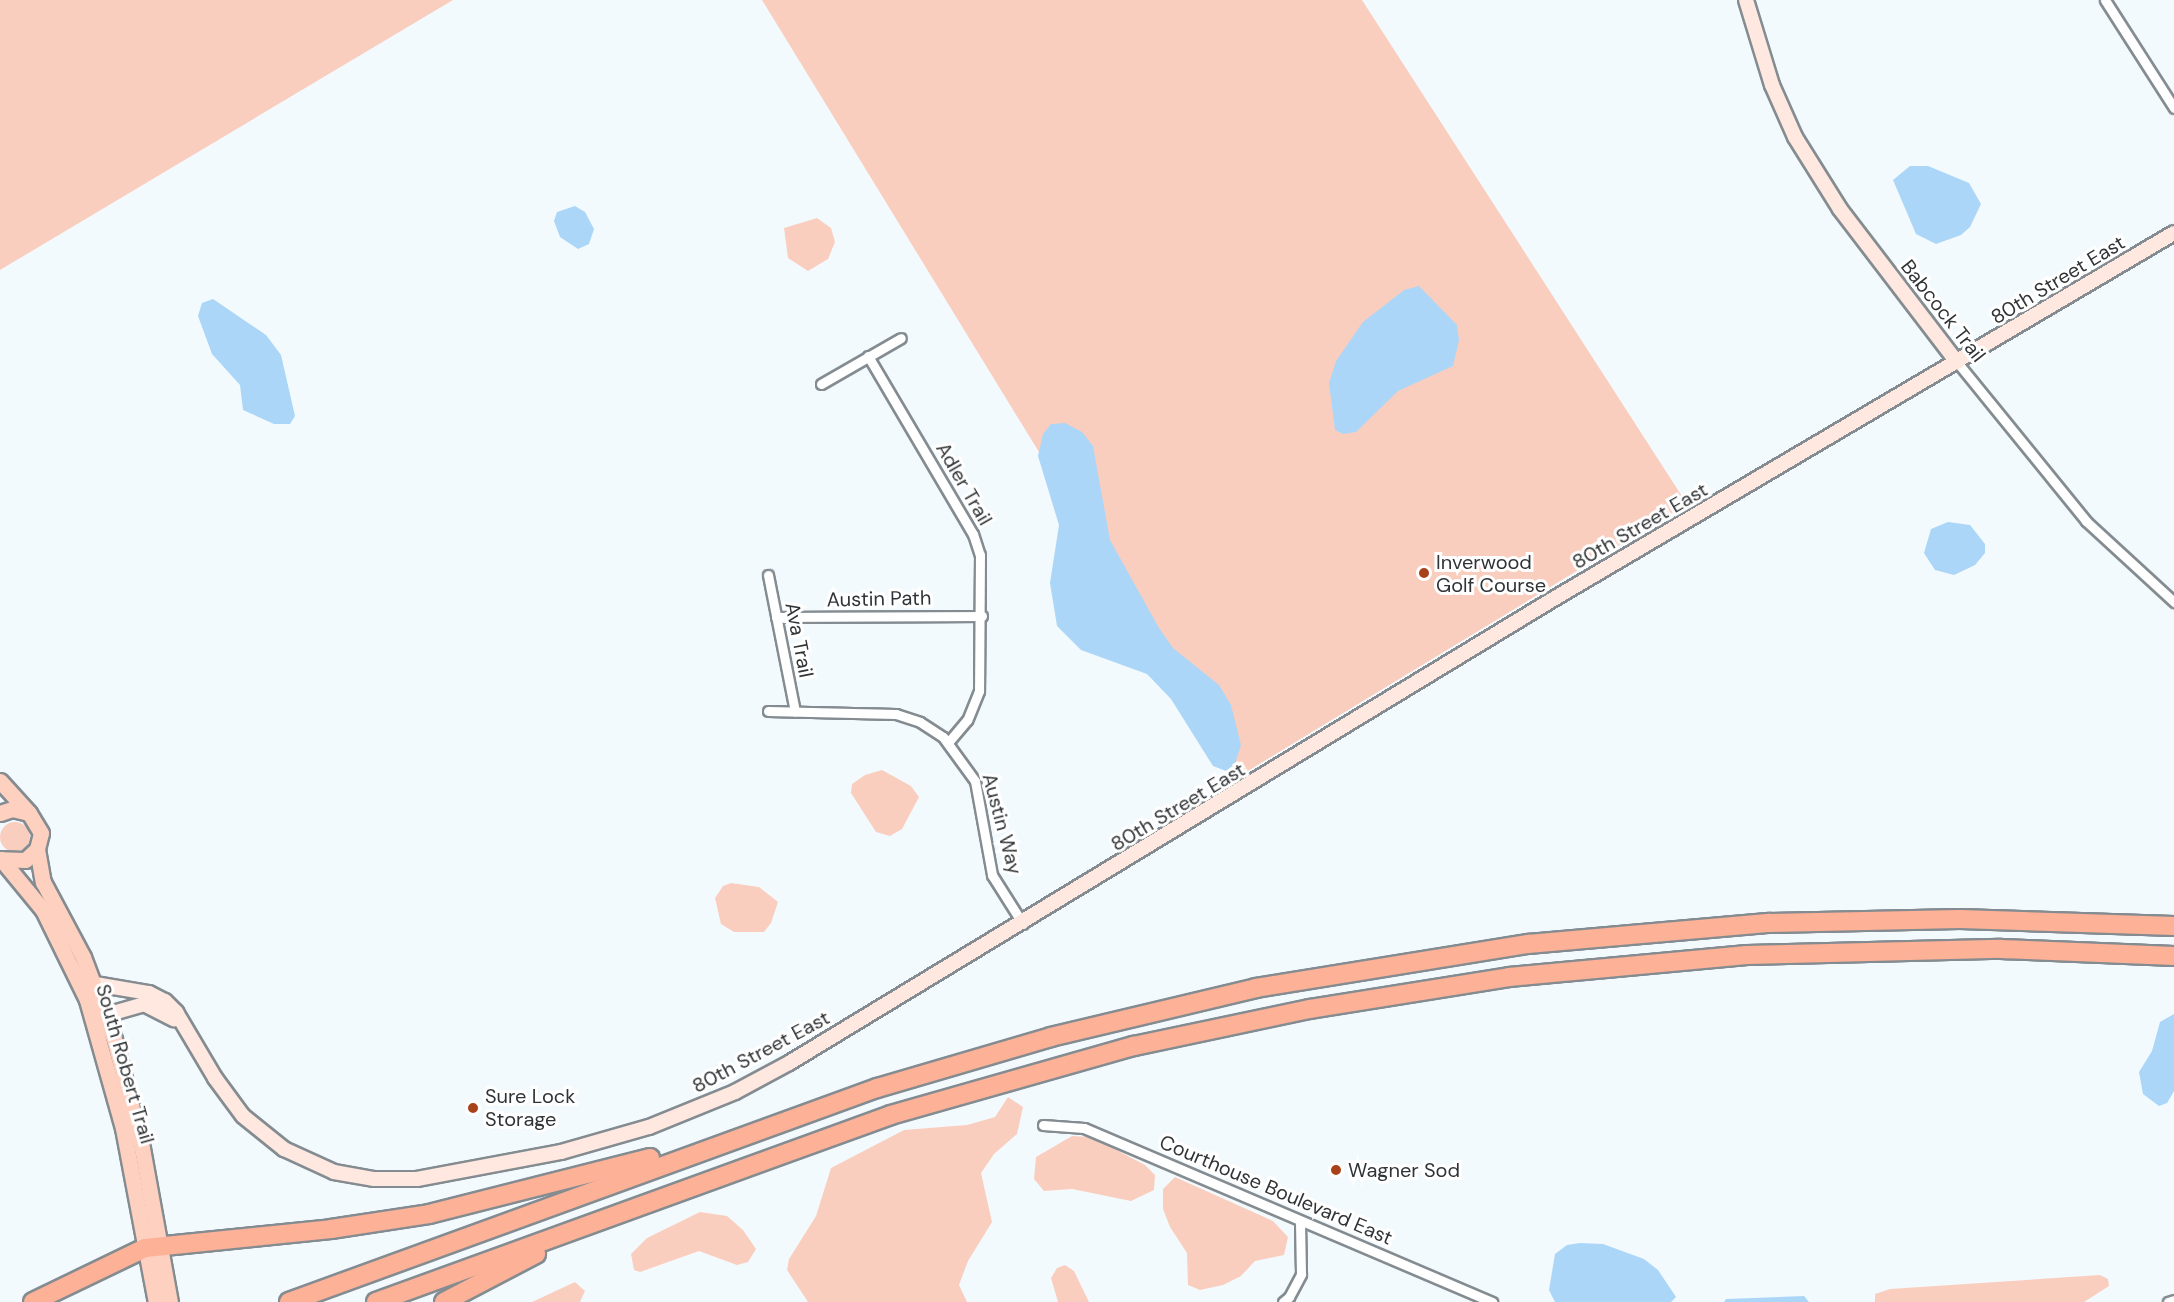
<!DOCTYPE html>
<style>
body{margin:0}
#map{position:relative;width:2174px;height:1302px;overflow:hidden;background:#f3fafe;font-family:"DM Sans",sans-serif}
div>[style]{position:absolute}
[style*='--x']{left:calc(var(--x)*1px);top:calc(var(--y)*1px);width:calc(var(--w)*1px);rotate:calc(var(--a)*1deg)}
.green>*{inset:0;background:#facebf}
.round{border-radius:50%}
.water>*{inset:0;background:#abd6f7}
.roads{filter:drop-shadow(2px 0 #848c91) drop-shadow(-2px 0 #848c91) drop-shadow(0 2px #848c91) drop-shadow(0 -2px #848c91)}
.street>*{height:9px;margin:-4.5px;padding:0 4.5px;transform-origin:4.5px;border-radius:4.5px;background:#fff}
.secondary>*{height:14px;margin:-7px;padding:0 7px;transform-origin:7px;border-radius:7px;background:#fee8e0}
.primary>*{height:15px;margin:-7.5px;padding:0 7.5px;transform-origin:7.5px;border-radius:7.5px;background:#fed0c0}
.highway>*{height:18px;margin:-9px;padding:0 9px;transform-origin:9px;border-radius:9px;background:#fdb196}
.dots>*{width:16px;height:16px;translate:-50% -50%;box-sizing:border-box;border:3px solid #fff;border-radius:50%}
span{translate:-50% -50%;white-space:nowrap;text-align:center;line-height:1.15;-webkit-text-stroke:6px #fff;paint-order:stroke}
.street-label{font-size:20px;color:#313436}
.poi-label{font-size:20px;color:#313436}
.left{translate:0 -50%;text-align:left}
</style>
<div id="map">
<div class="green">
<div style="clip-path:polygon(0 0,453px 0,0 270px)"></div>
<div style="clip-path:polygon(762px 0,1362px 0,1687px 504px,1238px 777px)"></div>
<div style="clip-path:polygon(817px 218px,831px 228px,835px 242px,828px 259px,808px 271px,788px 258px,784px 228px)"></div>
<div style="clip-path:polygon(882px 770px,911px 786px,919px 797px,902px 829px,890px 836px,876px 832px,851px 793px,852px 784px,865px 775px)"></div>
<div class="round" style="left:0;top:822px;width:30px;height:30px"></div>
<div style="clip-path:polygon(731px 883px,759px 887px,778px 902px,771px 923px,764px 932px,734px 932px,721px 924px,715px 898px,723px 886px)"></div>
<div style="clip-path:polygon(1008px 1097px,1023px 1107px,1017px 1134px,994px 1154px,981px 1173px,992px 1222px,968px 1261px,959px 1285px,967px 1302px,808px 1302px,787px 1270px,789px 1259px,816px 1216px,831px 1168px,904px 1130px,967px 1125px,995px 1117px)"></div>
<div style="clip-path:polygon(1072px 1136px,1092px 1137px,1145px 1165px,1155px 1175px,1154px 1190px,1131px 1201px,1072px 1189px,1044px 1191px,1034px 1179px,1036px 1157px)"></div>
<div style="clip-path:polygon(1175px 1177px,1273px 1221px,1288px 1237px,1284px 1255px,1255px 1261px,1241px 1276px,1223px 1285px,1200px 1290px,1188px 1285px,1187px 1253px,1170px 1227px,1163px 1209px,1163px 1189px)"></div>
<div style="clip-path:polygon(700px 1212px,727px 1216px,743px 1230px,756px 1249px,748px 1262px,737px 1265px,699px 1251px,640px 1272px,634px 1270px,631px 1254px,647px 1238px)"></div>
<div style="clip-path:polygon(1065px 1265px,1074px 1271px,1089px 1302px,1058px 1302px,1051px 1278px,1057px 1268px)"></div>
<div style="clip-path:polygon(2100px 1275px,2108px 1279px,2109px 1286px,2084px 1302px,1875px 1302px,1875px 1294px,1890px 1289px)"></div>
<div style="clip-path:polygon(575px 1282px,585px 1291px,580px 1302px,532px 1302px)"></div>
</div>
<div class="water">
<div style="clip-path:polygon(1910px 166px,1928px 166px,1969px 183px,1981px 204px,1970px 227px,1961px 235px,1936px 244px,1916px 234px,1893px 180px)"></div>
<div style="clip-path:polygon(575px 206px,585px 212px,594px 229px,589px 244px,578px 249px,560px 237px,554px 221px,557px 212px)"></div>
<div style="clip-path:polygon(1419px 286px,1457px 325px,1459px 340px,1453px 366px,1398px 391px,1356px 432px,1343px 434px,1335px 430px,1329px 383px,1336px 361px,1363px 322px,1404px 290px)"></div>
<div style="clip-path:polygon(213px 299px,266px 335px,281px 355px,295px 416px,290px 424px,274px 424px,243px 410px,240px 385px,212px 354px,198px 316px,202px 303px)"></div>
<div style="clip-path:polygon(1065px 423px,1082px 432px,1093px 446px,1110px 540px,1159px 628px,1173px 648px,1219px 685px,1231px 705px,1241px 745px,1235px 764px,1226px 771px,1213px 766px,1171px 699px,1147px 674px,1081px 650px,1057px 626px,1050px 583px,1059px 525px,1038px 456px,1043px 434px,1051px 424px)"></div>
<div style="clip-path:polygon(1948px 522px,1970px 525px,1985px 544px,1985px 553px,1975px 565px,1954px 575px,1935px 570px,1924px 553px,1931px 529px)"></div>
<div style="clip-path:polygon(2174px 1014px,2174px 1091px,2167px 1103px,2159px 1106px,2143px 1094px,2139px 1072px,2152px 1051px,2160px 1022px)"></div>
<div style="clip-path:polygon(1580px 1243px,1603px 1244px,1644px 1259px,1658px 1270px,1676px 1297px,1671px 1302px,1555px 1302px,1549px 1290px,1555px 1254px,1567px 1245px)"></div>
<div style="clip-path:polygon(1804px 1296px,1809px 1302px,1724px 1302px,1726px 1299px)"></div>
</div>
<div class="roads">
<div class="street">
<div style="--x:2105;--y:0;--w:128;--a:57.4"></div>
<div style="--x:868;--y:356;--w:207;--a:59.5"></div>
<div style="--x:973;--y:534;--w:22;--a:72"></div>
<div style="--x:980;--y:555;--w:136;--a:90.4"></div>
<div style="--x:979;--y:691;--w:31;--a:112"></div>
<div style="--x:967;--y:720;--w:30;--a:130"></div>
<div style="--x:1957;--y:362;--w:205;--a:50.9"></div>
<div style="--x:2086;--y:521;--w:120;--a:42.6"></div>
<div style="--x:821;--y:384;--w:92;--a:-29.9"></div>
<div style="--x:768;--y:575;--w:139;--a:78.8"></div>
<div style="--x:776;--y:617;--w:206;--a:-0.3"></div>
<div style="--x:768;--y:711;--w:128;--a:1.3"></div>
<div style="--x:896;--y:714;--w:25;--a:18"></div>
<div style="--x:920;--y:722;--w:27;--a:33"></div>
<div style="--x:943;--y:737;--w:54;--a:54"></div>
<div style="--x:975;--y:781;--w:96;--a:79.7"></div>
<div style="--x:992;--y:875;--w:58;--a:57.7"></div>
<div style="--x:1043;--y:1125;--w:41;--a:4.2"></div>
<div style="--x:1084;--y:1128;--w:444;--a:23.1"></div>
<div style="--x:1283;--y:1302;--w:8;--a:-40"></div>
<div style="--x:1289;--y:1297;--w:26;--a:-62"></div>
<div style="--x:1301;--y:1274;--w:53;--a:-91.1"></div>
<div style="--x:2168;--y:1302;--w:6;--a:-18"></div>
</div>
<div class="secondary">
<div style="--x:1746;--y:0;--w:89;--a:73"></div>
<div style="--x:1772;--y:85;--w:57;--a:66.1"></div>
<div style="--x:1795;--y:137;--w:85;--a:58"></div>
<div style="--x:1840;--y:209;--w:193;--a:52.6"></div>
<div style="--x:95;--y:984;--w:55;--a:9.5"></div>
<div style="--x:149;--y:993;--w:18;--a:27"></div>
<div style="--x:165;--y:1001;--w:16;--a:45"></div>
<div style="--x:176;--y:1012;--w:77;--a:59.4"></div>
<div style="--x:215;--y:1078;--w:47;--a:53.6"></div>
<div style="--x:243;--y:1116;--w:53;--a:38.8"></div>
<div style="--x:284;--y:1149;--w:55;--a:24.7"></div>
<div style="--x:334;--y:1172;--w:41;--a:9.9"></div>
<div style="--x:374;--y:1179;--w:43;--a:0"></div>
<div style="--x:417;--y:1179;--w:147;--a:-10.6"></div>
<div style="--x:561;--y:1152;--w:91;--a:-15.9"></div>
<div style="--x:649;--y:1127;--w:93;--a:-22.1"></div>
<div style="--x:735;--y:1092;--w:61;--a:-28.2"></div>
<div style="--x:789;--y:1063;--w:890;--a:-31.26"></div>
<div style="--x:1550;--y:601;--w:724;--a:-30.53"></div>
<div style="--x:95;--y:1010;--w:12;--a:24"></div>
<div style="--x:106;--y:1015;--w:40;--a:-16"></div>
<div style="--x:144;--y:1004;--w:34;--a:27"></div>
</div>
<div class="primary">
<div style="--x:0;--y:781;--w:43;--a:47.8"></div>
<div style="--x:0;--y:813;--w:13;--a:-18"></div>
<div style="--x:12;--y:809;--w:17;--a:13"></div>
<div style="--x:29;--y:813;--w:23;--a:59"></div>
<div style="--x:41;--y:833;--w:16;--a:104"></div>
<div style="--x:37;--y:849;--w:16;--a:137"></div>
<div style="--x:25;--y:860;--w:25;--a:-178"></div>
<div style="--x:37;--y:849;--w:34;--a:80"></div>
<div style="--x:43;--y:882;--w:85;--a:61.9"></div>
<div style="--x:83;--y:957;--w:88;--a:69.3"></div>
<div style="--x:114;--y:1039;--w:113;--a:75.6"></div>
<div style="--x:142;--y:1148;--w:157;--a:79.7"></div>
<div style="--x:1;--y:859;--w:66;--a:50.5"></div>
<div style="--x:43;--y:910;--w:100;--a:63.9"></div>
<div style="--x:87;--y:1000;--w:133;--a:74.3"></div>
<div style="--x:123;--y:1128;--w:177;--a:79.3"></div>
</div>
<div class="highway">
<div style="--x:33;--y:1302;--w:124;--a:-25.7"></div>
<div style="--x:145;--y:1248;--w:187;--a:-5.8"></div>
<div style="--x:331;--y:1229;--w:99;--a:-8.7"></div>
<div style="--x:429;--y:1214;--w:228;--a:-14.2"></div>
<div style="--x:289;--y:1302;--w:626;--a:-20"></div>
<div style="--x:877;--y:1088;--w:181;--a:-16.3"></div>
<div style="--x:1051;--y:1037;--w:211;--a:-13.4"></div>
<div style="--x:1256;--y:988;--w:276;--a:-9.2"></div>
<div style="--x:1528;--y:944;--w:243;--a:-5"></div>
<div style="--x:1770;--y:923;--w:190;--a:-1.2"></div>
<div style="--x:1960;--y:919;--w:214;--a:1.9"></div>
<div style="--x:376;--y:1302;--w:548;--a:-19.96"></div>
<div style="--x:891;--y:1115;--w:253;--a:-15.9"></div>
<div style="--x:1134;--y:1046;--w:180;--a:-11.9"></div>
<div style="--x:1310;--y:1009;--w:202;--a:-9.1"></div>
<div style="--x:1509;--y:977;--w:239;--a:-5.3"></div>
<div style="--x:1747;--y:955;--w:254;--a:-1.4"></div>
<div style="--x:2001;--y:949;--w:173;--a:2.3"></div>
<div style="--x:444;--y:1302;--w:104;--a:-27.6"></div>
</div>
</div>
<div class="dots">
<div style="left:1424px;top:573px;background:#a8421b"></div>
<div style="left:473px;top:1108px;background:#a8421b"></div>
<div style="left:1336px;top:1170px;background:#a8421b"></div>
</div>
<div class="street-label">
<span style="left:2058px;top:280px;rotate:-31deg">80th Street East</span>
<span style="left:1943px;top:311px;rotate:52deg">Babcock Trail</span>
<span style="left:964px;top:484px;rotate:60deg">Adler Trail</span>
<span style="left:1640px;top:526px;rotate:-30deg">80th Street East</span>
<span style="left:879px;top:599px;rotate:-1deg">Austin Path</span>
<span style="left:799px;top:640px;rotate:79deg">Ava Trail</span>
<span style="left:1178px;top:807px;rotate:-31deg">80th Street East</span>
<span style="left:1002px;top:824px;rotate:75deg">Austin Way</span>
<span style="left:761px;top:1052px;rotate:-28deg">80th Street East</span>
<span style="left:125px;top:1064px;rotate:74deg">South Robert Trail</span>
<span style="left:1276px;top:1190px;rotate:23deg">Courthouse Boulevard East</span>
</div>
<div class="poi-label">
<span class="left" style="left:1436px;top:574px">Inverwood<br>Golf Course</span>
<span class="left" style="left:485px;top:1108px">Sure Lock<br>Storage</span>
<span class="left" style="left:1348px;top:1170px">Wagner Sod</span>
</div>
</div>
